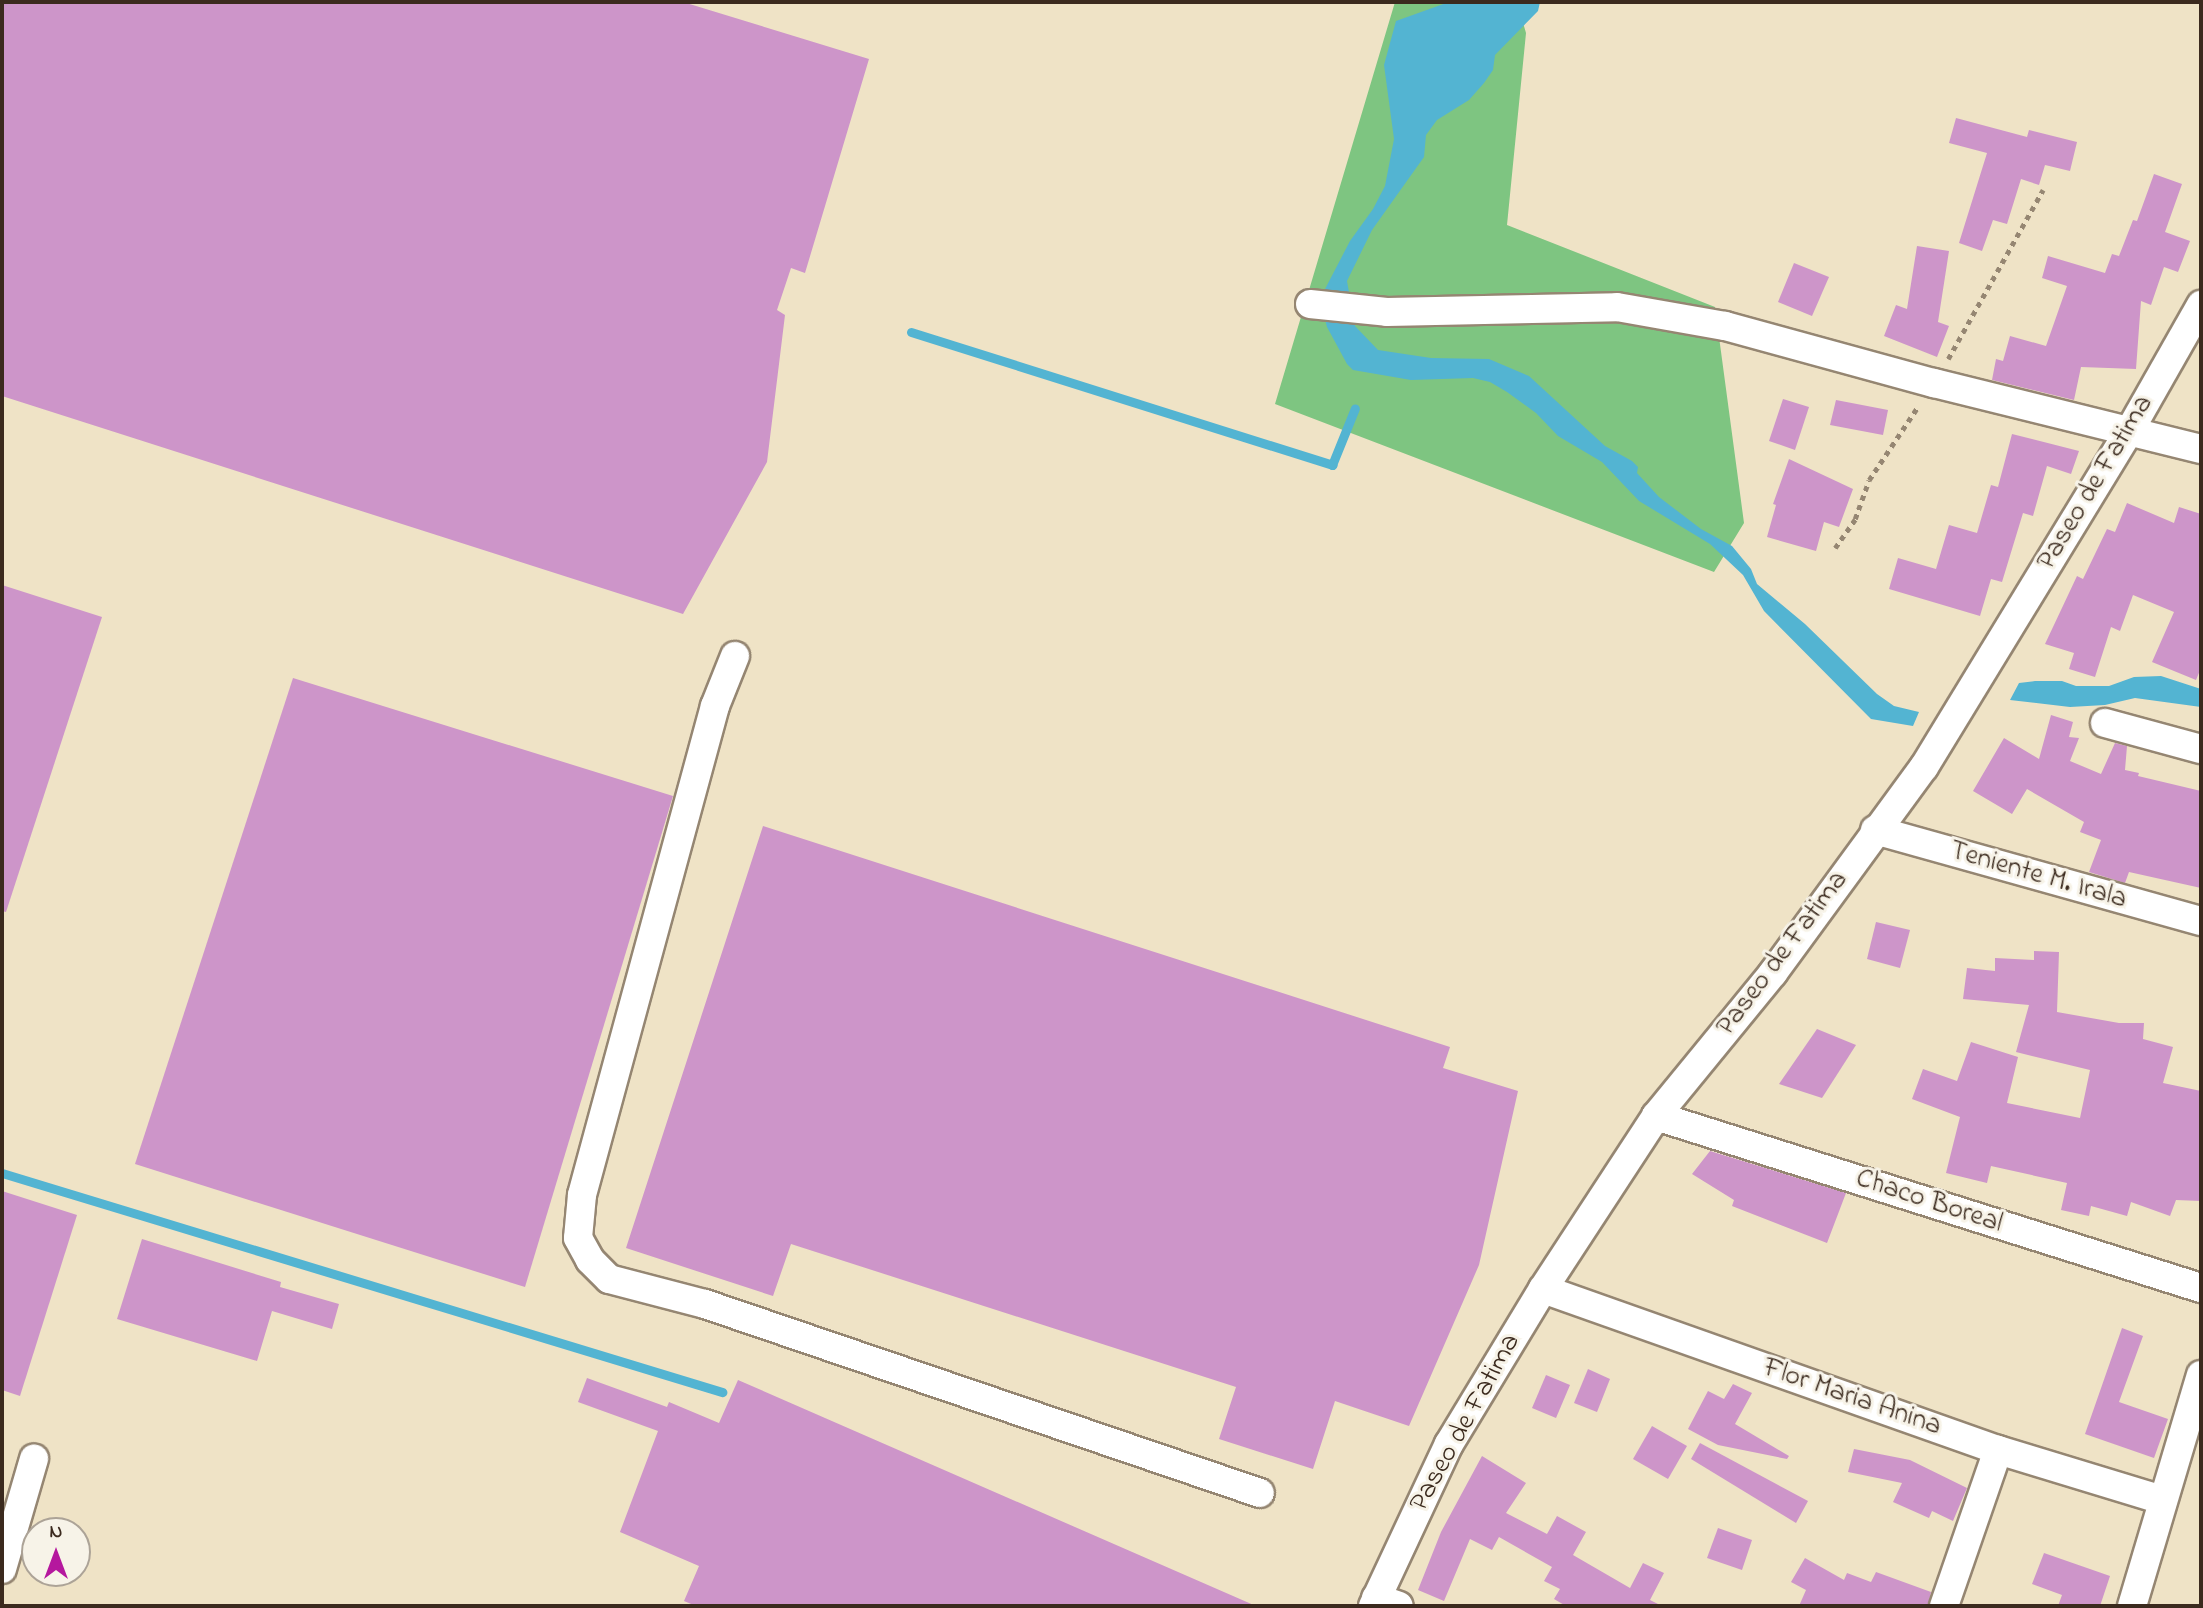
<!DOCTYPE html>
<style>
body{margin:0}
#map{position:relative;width:2203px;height:1608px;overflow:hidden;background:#efe3c6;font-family:"Indie Flower",sans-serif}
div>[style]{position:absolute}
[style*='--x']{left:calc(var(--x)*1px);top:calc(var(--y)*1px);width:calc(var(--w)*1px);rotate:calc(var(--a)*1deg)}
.green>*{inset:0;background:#7ec581}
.water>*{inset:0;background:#53b4d2}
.stream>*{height:9px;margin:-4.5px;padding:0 4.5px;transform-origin:4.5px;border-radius:4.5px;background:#53b4d2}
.building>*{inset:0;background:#cd95c9}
.path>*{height:4.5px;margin-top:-2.25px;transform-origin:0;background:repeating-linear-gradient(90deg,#958672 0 5px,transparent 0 10px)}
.roads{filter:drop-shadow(2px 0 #958672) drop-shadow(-2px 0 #958672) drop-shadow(0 2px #958672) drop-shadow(0 -2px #958672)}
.minor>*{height:28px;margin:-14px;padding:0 14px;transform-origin:14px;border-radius:14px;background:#fff}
span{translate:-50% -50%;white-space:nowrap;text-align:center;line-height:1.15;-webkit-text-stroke:6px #f7f3e8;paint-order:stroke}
.street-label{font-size:28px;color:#3b2a1e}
.frame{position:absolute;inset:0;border:4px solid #3b2a1e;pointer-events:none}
.north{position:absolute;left:21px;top:1517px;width:70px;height:70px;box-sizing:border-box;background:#f7f3e8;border:2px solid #aca397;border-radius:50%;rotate:0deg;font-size:19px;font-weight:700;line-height:28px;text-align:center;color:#3b2a1e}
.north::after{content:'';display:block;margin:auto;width:24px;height:32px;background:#b5179e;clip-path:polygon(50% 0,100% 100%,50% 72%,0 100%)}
</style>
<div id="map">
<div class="green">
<div style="clip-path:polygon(1395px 2px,1517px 2px,1526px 33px,1507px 225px,1715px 307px,1744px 523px,1714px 572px,1275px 404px)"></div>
</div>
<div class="water">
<div style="clip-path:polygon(1449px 2px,1540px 2px,1538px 11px,1495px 55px,1493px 70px,1484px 83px,1469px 100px,1437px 120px,1426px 135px,1424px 157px,1372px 230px,1347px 281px,1355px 326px,1378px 350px,1431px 358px,1489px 359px,1529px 376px,1605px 446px,1632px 461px,1638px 467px,1637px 473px,1659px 497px,1701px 529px,1732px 546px,1751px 569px,1757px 584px,1805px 624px,1877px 694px,1894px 706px,1919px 712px,1913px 726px,1871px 719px,1764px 611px,1743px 575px,1710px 544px,1639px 501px,1602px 462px,1558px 436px,1536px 413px,1507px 392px,1490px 382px,1473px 378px,1411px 380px,1353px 370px,1347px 364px,1327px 327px,1323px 312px,1324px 291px,1350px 241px,1373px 209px,1385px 186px,1394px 139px,1384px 65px,1396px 21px)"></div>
<div style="clip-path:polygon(2161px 676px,2201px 689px,2201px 707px,2135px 698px,2105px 705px,2070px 707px,2010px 700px,2019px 683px,2035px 681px,2062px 681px,2076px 686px,2109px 686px,2134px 677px)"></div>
</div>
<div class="stream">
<div style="--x:911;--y:332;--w:442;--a:17.5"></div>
<div style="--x:1332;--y:465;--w:61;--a:-68"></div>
<div style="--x:2;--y:1173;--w:753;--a:16.92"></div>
</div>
<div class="building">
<div style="clip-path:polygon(2px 2px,683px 2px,869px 59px,805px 273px,791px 268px,777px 310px,785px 315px,767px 462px,683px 614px,2px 396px)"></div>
<div style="clip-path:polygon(1956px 118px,2027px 137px,2029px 130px,2077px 142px,2070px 171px,2045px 165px,2039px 185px,2021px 179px,2007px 224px,1993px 220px,1982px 251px,1959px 243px,1987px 153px,1949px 143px)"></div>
<div style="clip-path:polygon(2154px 174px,2182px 184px,2165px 232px,2190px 241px,2178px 272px,2164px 267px,2151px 305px,2141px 301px,2136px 369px,2081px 367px,2074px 400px,1992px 380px,1996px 359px,2003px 361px,2010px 336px,2046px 346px,2067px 286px,2042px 278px,2048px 256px,2105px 273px,2112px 254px,2119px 256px,2133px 220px,2137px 221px)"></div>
<div style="clip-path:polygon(1917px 246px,1949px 251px,1938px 322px,1949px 326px,1937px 357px,1884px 336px,1896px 305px,1907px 309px)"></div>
<div style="clip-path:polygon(1794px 263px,1829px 277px,1812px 316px,1778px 302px)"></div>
<div style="clip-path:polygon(1783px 399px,1809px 407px,1795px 450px,1769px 441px)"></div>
<div style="clip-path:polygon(1836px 400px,1888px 410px,1883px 435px,1830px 425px)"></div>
<div style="clip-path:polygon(2012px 434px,2079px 451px,2071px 474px,2047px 466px,2033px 516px,2023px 513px,2002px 582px,1991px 579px,1980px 616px,1889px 589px,1898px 558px,1936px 569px,1949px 525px,1977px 533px,1991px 485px,1998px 487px)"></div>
<div style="clip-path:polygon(1789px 459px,1853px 489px,1839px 527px,1824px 522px,1816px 551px,1767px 537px,1776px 505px,1773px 504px)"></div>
<div style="clip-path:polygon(2127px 503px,2174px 523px,2179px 507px,2201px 514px,2201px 668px,2196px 680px,2152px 662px,2174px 612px,2133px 595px,2120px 631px,2111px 627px,2095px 677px,2069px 669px,2074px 653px,2045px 644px,2077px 576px,2083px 579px,2107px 529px,2115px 532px)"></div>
<div style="clip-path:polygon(2px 585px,102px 617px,6px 912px,2px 911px)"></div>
<div style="clip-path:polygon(293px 678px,673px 796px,525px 1287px,135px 1164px)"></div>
<div style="clip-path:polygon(2051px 715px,2073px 722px,2069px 737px,2079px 738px,2070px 761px,2101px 774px,2115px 743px,2127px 746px,2125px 770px,2139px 773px,2138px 776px,2201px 791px,2201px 888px,2129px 872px,2125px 883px,2089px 872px,2101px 840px,2080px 832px,2084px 822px,2027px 789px,2012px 814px,1973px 791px,2004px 738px,2039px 759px)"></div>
<div style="clip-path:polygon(763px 826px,1450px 1047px,1443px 1068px,1518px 1091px,1479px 1265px,1409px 1426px,1335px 1401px,1313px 1469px,1219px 1439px,1236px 1387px,791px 1244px,773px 1296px,626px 1248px)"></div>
<div style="clip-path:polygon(1876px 922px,1910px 930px,1900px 968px,1867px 959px)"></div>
<div style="clip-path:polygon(2034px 951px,2059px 952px,2057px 1012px,2119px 1023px,2144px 1023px,2143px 1039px,2173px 1047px,2163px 1083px,2201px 1091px,2201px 1201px,2176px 1200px,2170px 1216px,2131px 1202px,2127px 1216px,2091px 1206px,2089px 1216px,2061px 1210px,2067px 1183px,1991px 1166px,1987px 1183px,1946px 1173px,1960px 1117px,1912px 1099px,1923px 1069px,1957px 1081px,1971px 1042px,2018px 1057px,2007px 1103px,2080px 1118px,2090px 1070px,2016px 1052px,2029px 1005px,1963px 999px,1967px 968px,1995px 971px,1995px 958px,2034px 960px)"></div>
<div style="clip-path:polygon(1817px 1029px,1856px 1045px,1822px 1098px,1779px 1084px)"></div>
<div style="clip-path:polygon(1710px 1151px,1846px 1193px,1827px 1243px,1732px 1206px,1734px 1200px,1692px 1174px)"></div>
<div style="clip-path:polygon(2px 1191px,77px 1215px,20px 1396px,2px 1390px)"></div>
<div style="clip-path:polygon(142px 1239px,281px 1282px,280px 1287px,339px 1304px,332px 1329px,272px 1311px,257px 1361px,117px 1319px)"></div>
<div style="clip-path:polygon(2122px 1328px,2143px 1336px,2119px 1402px,2168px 1419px,2154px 1458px,2085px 1434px)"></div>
<div style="clip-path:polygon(1588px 1369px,1610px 1379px,1597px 1412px,1574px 1403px)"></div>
<div style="clip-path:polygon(1546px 1375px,1570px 1385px,1556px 1418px,1532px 1408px)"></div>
<div style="clip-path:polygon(587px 1378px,667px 1407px,669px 1402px,719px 1423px,738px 1380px,1256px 1606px,696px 1606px,684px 1601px,699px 1566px,620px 1532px,658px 1431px,578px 1402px)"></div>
<div style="clip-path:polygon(1733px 1384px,1752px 1393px,1735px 1424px,1789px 1456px,1787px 1459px,1718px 1445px,1688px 1429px,1708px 1391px,1724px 1399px)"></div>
<div style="clip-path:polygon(1652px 1426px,1687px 1446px,1668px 1479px,1633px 1459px)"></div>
<div style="clip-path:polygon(1700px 1443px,1808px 1501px,1796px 1523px,1691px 1459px)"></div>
<div style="clip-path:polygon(1854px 1449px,1910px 1460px,1967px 1488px,1953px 1521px,1932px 1511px,1929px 1518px,1893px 1502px,1902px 1483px,1848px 1472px)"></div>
<div style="clip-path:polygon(1482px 1456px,1526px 1483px,1506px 1513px,1547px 1534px,1557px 1516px,1586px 1532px,1573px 1555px,1630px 1588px,1643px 1563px,1664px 1573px,1650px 1600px,1662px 1606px,1566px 1606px,1554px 1599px,1560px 1589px,1544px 1581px,1552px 1567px,1499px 1537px,1492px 1550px,1470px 1539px,1444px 1601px,1418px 1590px,1441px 1532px)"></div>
<div style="clip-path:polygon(1718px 1528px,1752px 1540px,1742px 1570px,1707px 1558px)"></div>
<div style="clip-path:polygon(2044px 1553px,2110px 1576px,2100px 1606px,2058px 1606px,2062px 1595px,2032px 1584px)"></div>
<div style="clip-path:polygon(1805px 1558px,1844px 1580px,1847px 1573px,1871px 1582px,1876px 1572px,1931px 1592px,1928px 1606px,1799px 1606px,1806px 1590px,1791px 1582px)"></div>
</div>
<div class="path">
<div style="--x:1948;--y:359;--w:194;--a:-60.7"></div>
<div style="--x:1835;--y:548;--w:35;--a:-55"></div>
<div style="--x:1855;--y:519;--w:41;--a:-70.3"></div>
<div style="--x:1869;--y:480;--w:87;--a:-56.3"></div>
</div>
<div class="roads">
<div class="minor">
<div style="--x:1310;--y:304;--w:77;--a:5.9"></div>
<div style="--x:1387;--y:312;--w:230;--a:-1.2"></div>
<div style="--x:1617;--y:307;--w:110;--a:10"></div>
<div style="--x:1725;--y:326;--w:217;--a:15.3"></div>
<div style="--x:1934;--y:383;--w:275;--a:13.9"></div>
<div style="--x:735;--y:656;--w:54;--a:111.8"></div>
<div style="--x:715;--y:706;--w:507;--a:105.22"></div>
<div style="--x:582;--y:1195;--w:43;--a:95.3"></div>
<div style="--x:578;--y:1238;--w:25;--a:61"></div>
<div style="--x:590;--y:1260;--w:27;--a:45"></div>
<div style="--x:609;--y:1279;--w:99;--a:14.6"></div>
<div style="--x:705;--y:1304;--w:586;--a:18.81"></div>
<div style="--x:2105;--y:723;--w:99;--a:15.2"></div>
<div style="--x:1875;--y:830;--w:338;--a:15.6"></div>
<div style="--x:1656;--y:1116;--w:571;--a:17.52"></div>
<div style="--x:1543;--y:1289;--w:483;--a:19.5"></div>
<div style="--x:1998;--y:1450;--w:172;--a:16.9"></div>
<div style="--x:2;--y:1569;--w:115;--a:-73.8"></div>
<div style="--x:1376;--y:1598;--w:24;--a:19"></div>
<div style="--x:1373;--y:1606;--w:179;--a:-64.9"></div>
<div style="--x:1449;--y:1444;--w:181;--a:-58.8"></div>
<div style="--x:1543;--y:1289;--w:207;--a:-56.8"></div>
<div style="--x:1656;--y:1116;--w:185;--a:-50.7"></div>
<div style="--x:1773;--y:973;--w:255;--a:-53.8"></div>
<div style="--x:1924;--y:767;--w:395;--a:-58.6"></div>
<div style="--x:2130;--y:430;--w:144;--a:-60.4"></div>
<div style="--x:1944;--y:1606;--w:165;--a:-70.9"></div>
<div style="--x:2132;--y:1606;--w:241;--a:-73.4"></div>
</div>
</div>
<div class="street-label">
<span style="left:2096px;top:483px;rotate:-59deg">Paseo de Fatima</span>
<span style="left:2038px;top:876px;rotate:16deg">Teniente M. Irala</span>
<span style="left:1783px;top:954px;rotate:-53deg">Paseo de Fatima</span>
<span style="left:1929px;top:1202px;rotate:18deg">Chaco Boreal</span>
<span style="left:1852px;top:1398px;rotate:19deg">Flor Maria Anina</span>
<span style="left:1466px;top:1423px;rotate:-61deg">Paseo de Fatima</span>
</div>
<div class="frame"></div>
<div class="north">N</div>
</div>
